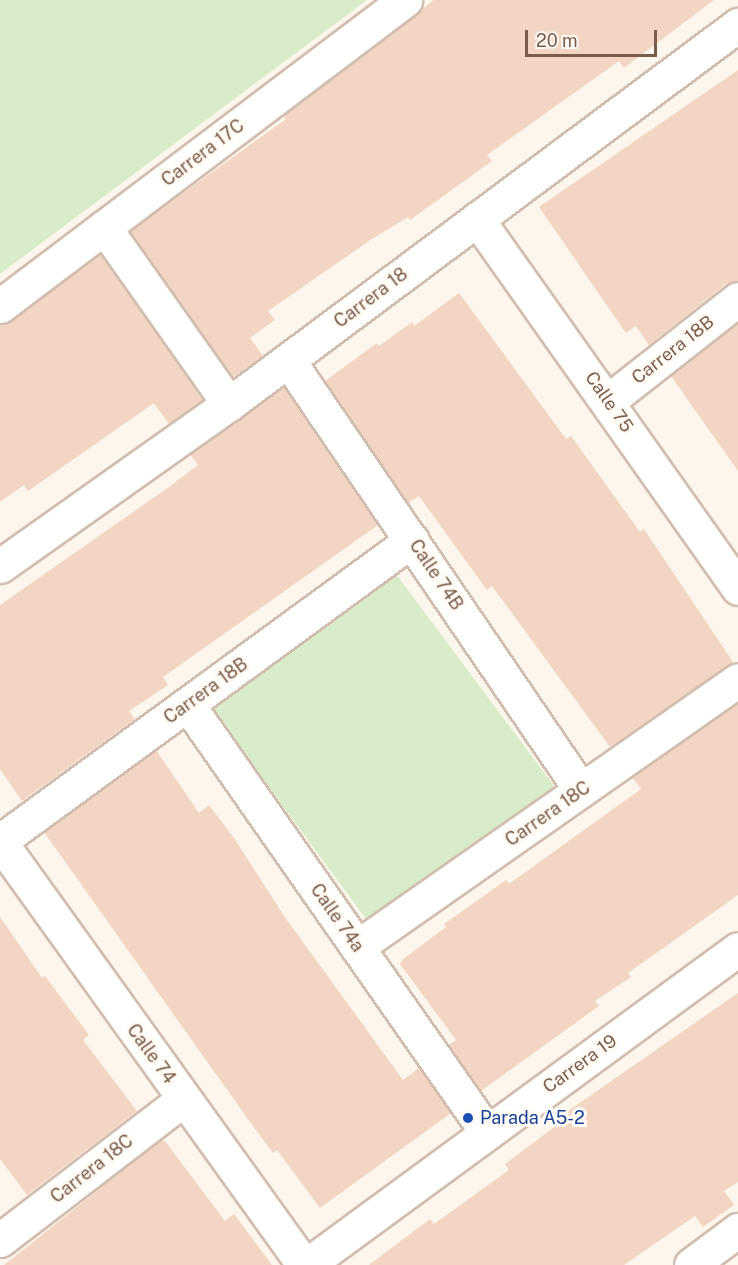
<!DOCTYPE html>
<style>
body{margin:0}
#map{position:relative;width:738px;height:1265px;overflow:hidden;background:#fdf6ec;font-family:"Public Sans",sans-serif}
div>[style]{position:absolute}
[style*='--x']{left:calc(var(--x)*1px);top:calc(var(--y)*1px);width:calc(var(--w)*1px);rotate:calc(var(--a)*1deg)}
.green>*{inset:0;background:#d8ecc9}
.building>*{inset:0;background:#f3d5c3}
.roads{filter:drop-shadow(2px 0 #d1beb0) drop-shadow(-2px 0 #d1beb0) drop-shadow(0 2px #d1beb0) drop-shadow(0 -2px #d1beb0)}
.street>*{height:33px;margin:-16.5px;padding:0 16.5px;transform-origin:16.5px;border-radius:16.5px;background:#fff}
.dots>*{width:16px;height:16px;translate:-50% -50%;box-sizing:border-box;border:3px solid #fffaf3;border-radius:50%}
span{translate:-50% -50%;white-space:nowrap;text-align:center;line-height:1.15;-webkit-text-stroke:6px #fffaf3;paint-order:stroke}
.street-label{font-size:18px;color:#7a5c4d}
.transit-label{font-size:18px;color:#164399}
.left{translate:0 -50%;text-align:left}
.scale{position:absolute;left:525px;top:30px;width:132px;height:27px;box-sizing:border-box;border:3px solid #7a5c4d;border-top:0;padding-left:8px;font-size:18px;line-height:21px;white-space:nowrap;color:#7a5c4d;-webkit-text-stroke:4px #fffaf3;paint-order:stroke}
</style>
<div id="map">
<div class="green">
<div style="clip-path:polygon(0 0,367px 0,0 274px)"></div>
<div style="clip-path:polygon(393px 570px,557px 790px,372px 927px,209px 706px)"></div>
</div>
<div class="building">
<div style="clip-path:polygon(434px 0,714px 0,624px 68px,619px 61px,487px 155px,492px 161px,410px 220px,408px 217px,372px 239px,268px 311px,275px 320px,250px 338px,263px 356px,233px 377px,130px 231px,286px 119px,283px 116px)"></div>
<div style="clip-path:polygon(738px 70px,738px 281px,726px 284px,649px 345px,636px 326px,626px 333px,539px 207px)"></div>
<div style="clip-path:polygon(100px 254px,203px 400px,169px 424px,154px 403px,28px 491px,24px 485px,0 502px,0 324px,11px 321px)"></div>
<div style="clip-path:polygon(459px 293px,566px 439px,571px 436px,640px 532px,644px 529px,733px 662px,610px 747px,492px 586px,487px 590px,419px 496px,408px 503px,325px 381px,377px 343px,379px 346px,412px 322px,414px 326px)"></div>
<div style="clip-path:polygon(738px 323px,738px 471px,671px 376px)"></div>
<div style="clip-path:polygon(284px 387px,378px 525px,163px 677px,168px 685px,129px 711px,135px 719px,22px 801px,0 769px,0 605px,169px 487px,198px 465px,190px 454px)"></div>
<div style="clip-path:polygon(738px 703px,738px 895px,628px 973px,631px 977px,595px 1001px,599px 1006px,481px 1091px,449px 1045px,456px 1040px,400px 964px,402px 960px,446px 927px,444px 924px,506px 880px,509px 884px,641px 789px,632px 777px)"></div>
<div style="clip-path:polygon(156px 750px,199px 813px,209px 805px,234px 838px,284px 916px,403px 1080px,419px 1068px,451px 1113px,320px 1208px,277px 1150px,273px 1153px,250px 1122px,44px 832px)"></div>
<div style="clip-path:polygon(0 917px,42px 978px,45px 976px,89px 1035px,83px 1040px,137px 1111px,27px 1195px,0 1159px)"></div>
<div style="clip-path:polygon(738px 993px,738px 1182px,724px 1191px,734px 1205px,703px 1227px,695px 1216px,624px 1265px,369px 1265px,430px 1219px,434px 1224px,509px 1170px,505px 1164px,561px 1122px,558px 1118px)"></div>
<div style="clip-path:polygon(160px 1141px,165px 1141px,225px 1221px,234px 1214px,272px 1265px,4px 1265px)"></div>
</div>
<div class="roads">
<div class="street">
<div style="--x:477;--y:219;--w:452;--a:54.7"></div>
<div style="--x:104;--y:227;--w:217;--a:54.8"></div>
<div style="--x:0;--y:306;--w:508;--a:-37.07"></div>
<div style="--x:288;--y:360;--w:520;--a:55.73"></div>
<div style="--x:608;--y:401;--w:165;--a:-38.1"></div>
<div style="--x:0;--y:566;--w:281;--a:-35.3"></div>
<div style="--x:229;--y:404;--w:635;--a:-36.67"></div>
<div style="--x:188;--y:705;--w:520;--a:55.03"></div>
<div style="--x:0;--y:841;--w:510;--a:-36.15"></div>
<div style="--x:0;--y:842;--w:521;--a:54.3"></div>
<div style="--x:357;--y:947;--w:465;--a:-35"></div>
<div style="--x:0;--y:1240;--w:232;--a:-37.5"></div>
<div style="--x:307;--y:1265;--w:534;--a:-36.25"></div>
<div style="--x:691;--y:1265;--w:59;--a:-36.7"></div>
</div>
</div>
<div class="dots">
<div style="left:468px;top:1118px;background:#1a4fb4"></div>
</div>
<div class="street-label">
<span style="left:203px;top:153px;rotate:-37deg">Carrera 17C</span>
<span style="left:371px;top:298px;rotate:-37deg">Carrera 18</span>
<span style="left:673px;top:350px;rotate:-38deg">Carrera 18B</span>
<span style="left:609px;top:402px;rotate:55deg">Calle 75</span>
<span style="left:436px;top:575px;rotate:56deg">Calle 74B</span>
<span style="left:206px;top:691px;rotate:-36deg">Carrera 18B</span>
<span style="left:548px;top:814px;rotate:-35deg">Carrera 18C</span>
<span style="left:337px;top:918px;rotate:55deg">Calle 74a</span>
<span style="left:151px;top:1054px;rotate:54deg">Calle 74</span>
<span style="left:580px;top:1064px;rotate:-36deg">Carrera 19</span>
<span style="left:92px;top:1169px;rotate:-38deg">Carrera 18C</span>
</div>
<div class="transit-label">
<span class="left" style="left:480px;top:1118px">Parada A5-2</span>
</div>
<div class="scale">20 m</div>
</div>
